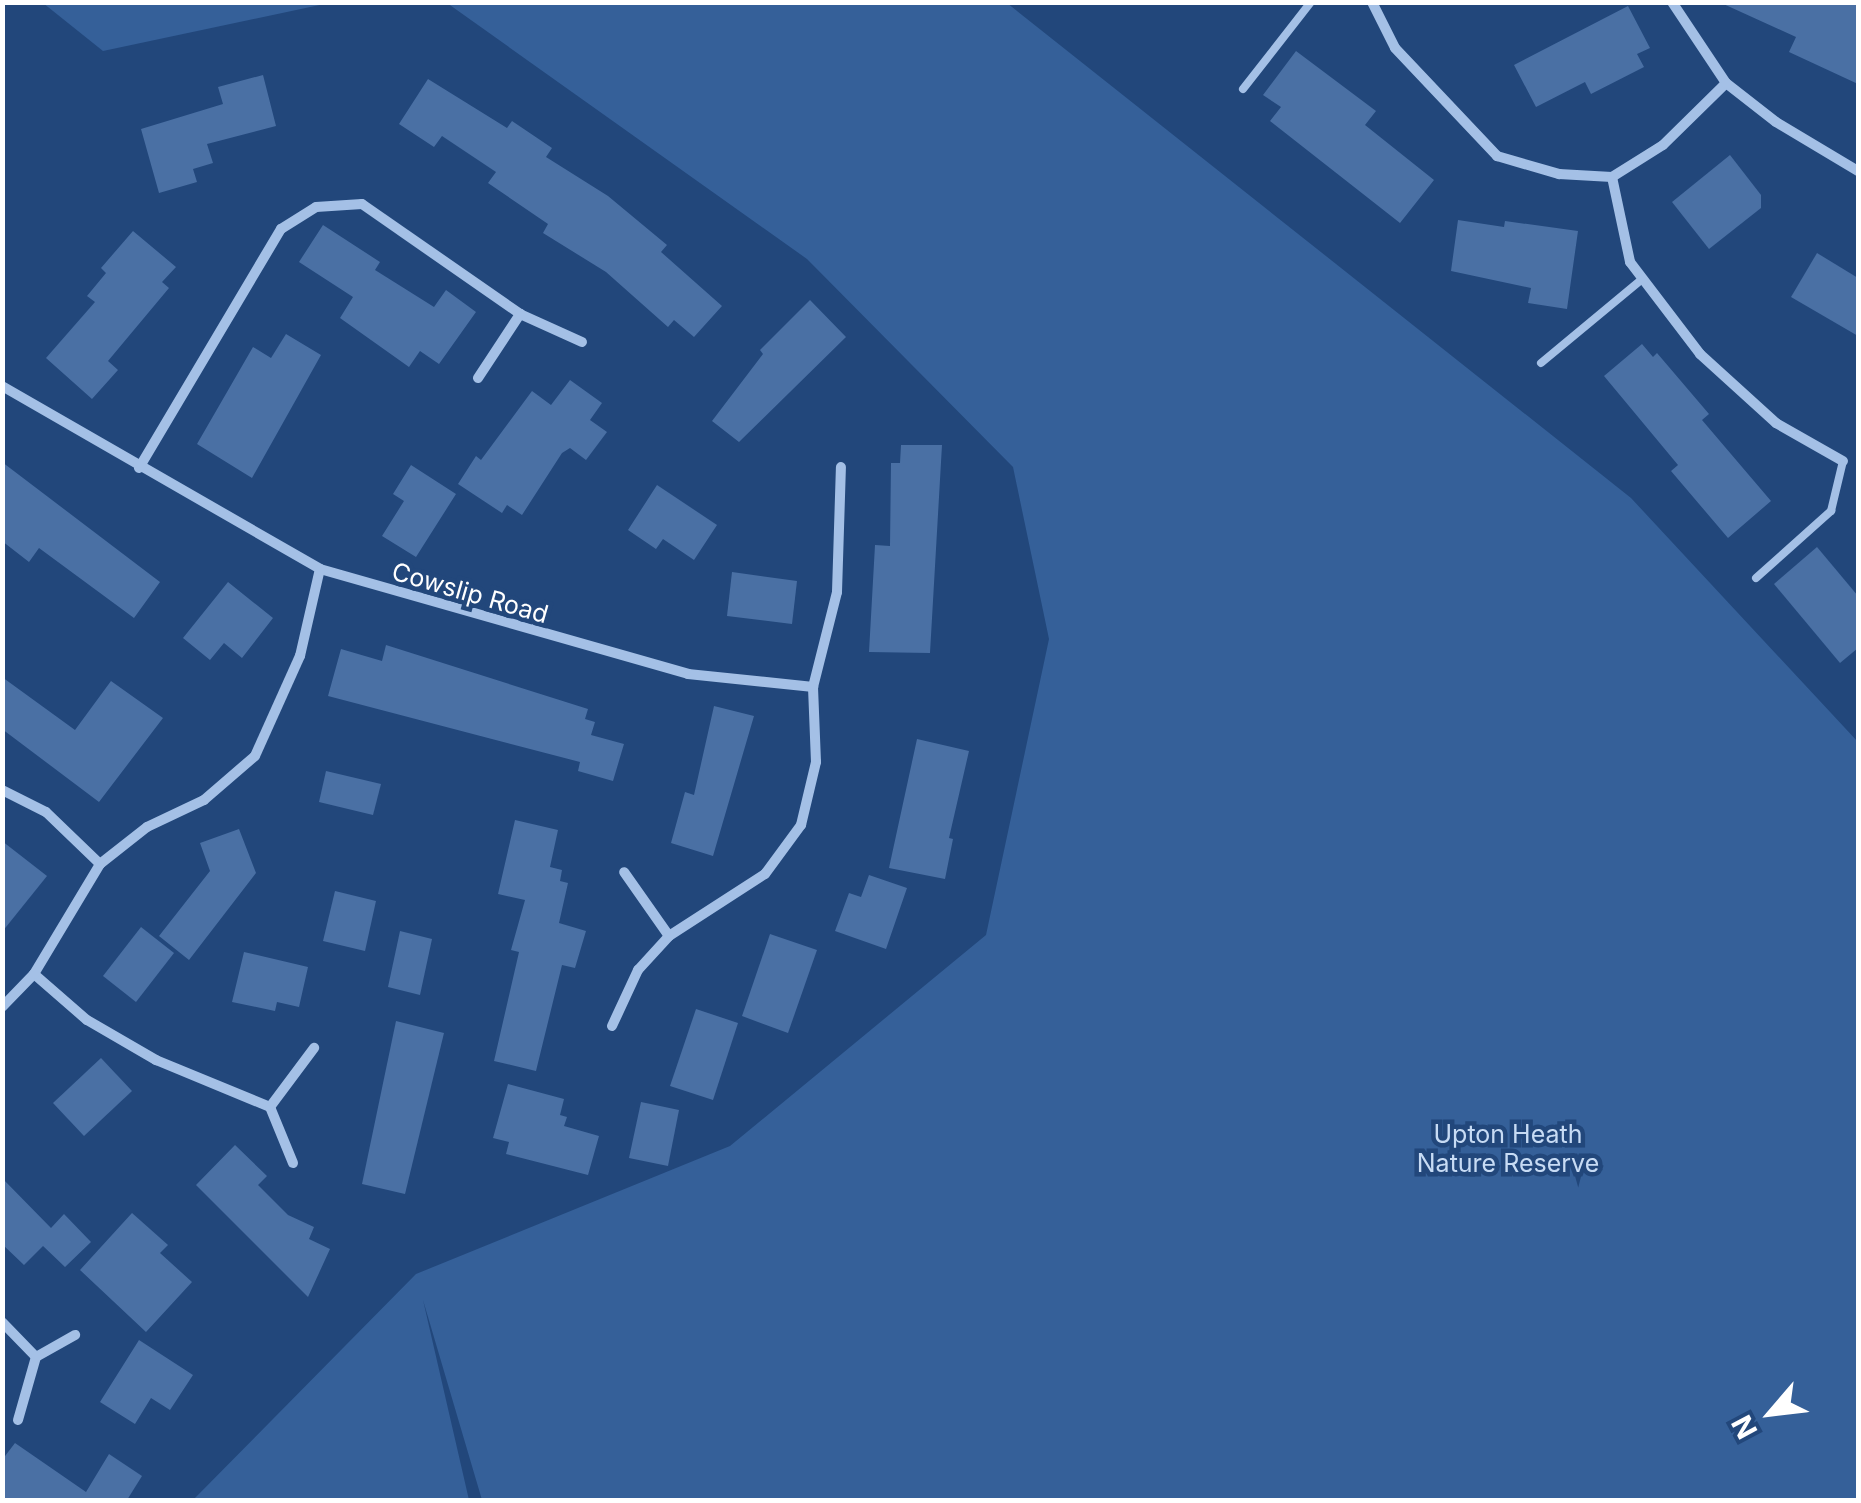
<!DOCTYPE html>
<style>
body{margin:0}
#map{position:relative;width:1861px;height:1503px;overflow:hidden;background:#22477b;font-family:Inter,sans-serif}
div>[style]{position:absolute}
[style*='--x']{left:calc(var(--x)*1px);top:calc(var(--y)*1px);width:calc(var(--w)*1px);rotate:calc(var(--a)*1deg)}
.green>*{inset:0;background:#356099}
.building>*{inset:0;background:#4a70a4}
.service>*{height:8px;margin:-4px;padding:0 4px;transform-origin:4px;border-radius:4px;background:#a4c0e6}
.minor>*{height:10px;margin:-5px;padding:0 5px;transform-origin:5px;border-radius:5px;background:#a4c0e6}
span{translate:-50% -50%;white-space:nowrap;text-align:center;line-height:1.15;-webkit-text-stroke:9px #22477b;paint-order:stroke}
.street-label{font-size:25px;color:#fff}
.park-label{font-size:25px;color:#c7dbf4}
.frame{position:absolute;inset:0;border:5px solid #fff;pointer-events:none}
.north{position:absolute;left:1721px;top:1363px;width:100px;height:100px;-webkit-text-stroke:8px #22477b;paint-order:stroke;rotate:242deg;font-size:28px;font-weight:700;line-height:40px;text-align:center;color:#fff}
.north::after{content:'';display:block;margin:auto;width:35px;height:45px;background:#fff;clip-path:polygon(50% 0,100% 100%,50% 72%,0 100%)}
</style>
<div id="map">
<div class="green">
<div style="clip-path:polygon(43px 3px,329px 3px,103px 51px)"></div>
<div style="clip-path:polygon(447px 3px,1007px 3px,1631px 498px,1858px 742px,1858px 1500px,482px 1500px,423px 1300px,469px 1500px,193px 1500px,416px 1274px,730px 1146px,986px 935px,1049px 639px,1013px 467px,807px 259px)"></div>
</div>
<div class="building">
<div style="clip-path:polygon(1719px 2px,1858px 2px,1858px 84px,1789px 52px,1796px 37px)"></div>
<div style="clip-path:polygon(1628px 6px,1650px 48px,1637px 54px,1644px 67px,1591px 94px,1585px 82px,1536px 107px,1514px 65px)"></div>
<div style="clip-path:polygon(1296px 51px,1376px 111px,1365px 125px,1434px 180px,1400px 223px,1270px 121px,1281px 107px,1263px 95px)"></div>
<div style="clip-path:polygon(263px 75px,276px 126px,207px 144px,213px 163px,193px 169px,197px 182px,159px 193px,141px 129px,223px 104px,218px 87px)"></div>
<div style="clip-path:polygon(428px 79px,507px 128px,512px 121px,552px 148px,546px 157px,608px 196px,667px 245px,661px 252px,722px 306px,694px 337px,674px 320px,668px 327px,606px 272px,543px 233px,548px 224px,488px 183px,496px 172px,442px 136px,434px 147px,399px 124px)"></div>
<div style="clip-path:polygon(1730px 155px,1761px 195px,1761px 208px,1709px 249px,1672px 202px)"></div>
<div style="clip-path:polygon(1458px 220px,1504px 227px,1505px 221px,1578px 231px,1567px 309px,1528px 303px,1531px 288px,1451px 271px)"></div>
<div style="clip-path:polygon(323px 225px,380px 262px,375px 270px,434px 307px,446px 290px,476px 312px,439px 364px,420px 351px,409px 367px,340px 318px,353px 297px,299px 262px)"></div>
<div style="clip-path:polygon(133px 231px,176px 267px,162px 282px,169px 288px,108px 361px,118px 370px,92px 399px,46px 358px,95px 302px,87px 296px,106px 273px,101px 268px)"></div>
<div style="clip-path:polygon(1817px 253px,1858px 278px,1858px 336px,1791px 297px)"></div>
<div style="clip-path:polygon(810px 300px,846px 337px,739px 442px,712px 421px,763px 354px,760px 350px)"></div>
<div style="clip-path:polygon(286px 334px,321px 355px,252px 478px,197px 444px,253px 347px,271px 358px)"></div>
<div style="clip-path:polygon(1642px 344px,1653px 357px,1657px 353px,1709px 414px,1702px 420px,1771px 501px,1728px 538px,1671px 471px,1678px 465px,1604px 376px)"></div>
<div style="clip-path:polygon(570px 380px,602px 403px,590px 420px,607px 432px,586px 460px,570px 448px,562px 453px,522px 515px,507px 505px,502px 513px,458px 484px,476px 456px,481px 460px,532px 391px,551px 405px)"></div>
<div style="clip-path:polygon(901px 445px,942px 445px,930px 653px,869px 652px,875px 545px,890px 546px,891px 463px,900px 463px)"></div>
<div style="clip-path:polygon(2px 462px,160px 582px,134px 618px,39px 548px,29px 562px,2px 541px)"></div>
<div style="clip-path:polygon(411px 465px,456px 494px,416px 557px,382px 536px,404px 501px,393px 494px)"></div>
<div style="clip-path:polygon(657px 485px,717px 525px,694px 560px,663px 539px,656px 549px,628px 530px)"></div>
<div style="clip-path:polygon(1817px 547px,1858px 596px,1858px 648px,1840px 663px,1774px 584px)"></div>
<div style="clip-path:polygon(732px 572px,797px 581px,792px 624px,727px 616px)"></div>
<div style="clip-path:polygon(228px 582px,273px 618px,242px 658px,224px 643px,210px 660px,183px 638px)"></div>
<div style="clip-path:polygon(386px 645px,588px 709px,585px 719px,595px 722px,591px 735px,624px 744px,613px 781px,578px 771px,580px 762px,328px 696px,341px 649px,382px 661px)"></div>
<div style="clip-path:polygon(2px 677px,75px 730px,111px 681px,163px 718px,99px 802px,2px 729px)"></div>
<div style="clip-path:polygon(714px 706px,754px 716px,713px 856px,671px 843px,685px 792px,694px 795px)"></div>
<div style="clip-path:polygon(917px 739px,969px 751px,949px 838px,953px 839px,945px 879px,889px 868px)"></div>
<div style="clip-path:polygon(326px 771px,381px 784px,373px 815px,319px 802px)"></div>
<div style="clip-path:polygon(515px 820px,558px 830px,550px 867px,562px 870px,560px 881px,568px 883px,559px 923px,586px 931px,575px 968px,562px 965px,536px 1071px,494px 1061px,519px 952px,511px 950px,525px 900px,498px 894px)"></div>
<div style="clip-path:polygon(239px 829px,256px 873px,189px 960px,159px 936px,210px 871px,200px 843px)"></div>
<div style="clip-path:polygon(2px 841px,47px 876px,2px 932px)"></div>
<div style="clip-path:polygon(869px 875px,907px 888px,886px 949px,835px 931px,849px 893px,861px 897px)"></div>
<div style="clip-path:polygon(335px 891px,376px 901px,365px 951px,323px 941px)"></div>
<div style="clip-path:polygon(141px 927px,174px 953px,136px 1002px,103px 976px)"></div>
<div style="clip-path:polygon(400px 931px,432px 939px,420px 995px,388px 987px)"></div>
<div style="clip-path:polygon(770px 934px,817px 950px,788px 1033px,742px 1016px)"></div>
<div style="clip-path:polygon(244px 952px,308px 967px,299px 1007px,277px 1002px,275px 1011px,232px 1002px)"></div>
<div style="clip-path:polygon(696px 1009px,738px 1023px,713px 1100px,670px 1086px)"></div>
<div style="clip-path:polygon(396px 1021px,444px 1033px,405px 1194px,362px 1184px)"></div>
<div style="clip-path:polygon(101px 1058px,132px 1091px,84px 1136px,53px 1103px)"></div>
<div style="clip-path:polygon(508px 1084px,564px 1099px,560px 1115px,567px 1117px,564px 1126px,599px 1136px,588px 1175px,506px 1154px,509px 1142px,493px 1138px)"></div>
<div style="clip-path:polygon(641px 1102px,679px 1110px,668px 1166px,629px 1158px)"></div>
<div style="clip-path:polygon(235px 1145px,267px 1176px,258px 1185px,288px 1215px,314px 1227px,309px 1239px,330px 1249px,308px 1297px,196px 1185px)"></div>
<div style="clip-path:polygon(2px 1178px,51px 1228px,64px 1214px,91px 1242px,65px 1267px,43px 1246px,24px 1265px,2px 1244px)"></div>
<div style="clip-path:polygon(132px 1213px,168px 1245px,160px 1253px,192px 1282px,146px 1332px,80px 1270px)"></div>
<div style="clip-path:polygon(139px 1340px,193px 1375px,170px 1410px,151px 1398px,135px 1424px,100px 1402px)"></div>
<div style="clip-path:polygon(15px 1443px,86px 1492px,109px 1454px,142px 1476px,127px 1500px,2px 1500px,2px 1460px)"></div>
</div>
<div class="service">
<div style="--x:1243;--y:89;--w:110;--a:-52"></div>
<div style="--x:1541;--y:363;--w:131;--a:-39.7"></div>
<div style="--x:1756;--y:578;--w:101;--a:-41.8"></div>
<div style="--x:1831;--y:511;--w:51;--a:-76.5"></div>
</div>
<div class="minor">
<div style="--x:1372;--y:2;--w:51;--a:63.4"></div>
<div style="--x:1395;--y:48;--w:149;--a:46.6"></div>
<div style="--x:1497;--y:156;--w:65;--a:16.2"></div>
<div style="--x:1559;--y:174;--w:53;--a:3.2"></div>
<div style="--x:1612;--y:177;--w:60;--a:-32.1"></div>
<div style="--x:1663;--y:145;--w:88;--a:-44.5"></div>
<div style="--x:1672;--y:2;--w:97;--a:56.3"></div>
<div style="--x:1726;--y:83;--w:63;--a:38"></div>
<div style="--x:1776;--y:122;--w:96;--a:30.9"></div>
<div style="--x:1612;--y:177;--w:87;--a:78"></div>
<div style="--x:1630;--y:262;--w:116;--a:52.7"></div>
<div style="--x:1700;--y:354;--w:103;--a:42.2"></div>
<div style="--x:1776;--y:423;--w:77;--a:29.6"></div>
<div style="--x:478;--y:378;--w:77;--a:-56.7"></div>
<div style="--x:2;--y:386;--w:367;--a:29.9"></div>
<div style="--x:320;--y:569;--w:383;--a:15.9"></div>
<div style="--x:688;--y:674;--w:126;--a:5.9"></div>
<div style="--x:139;--y:468;--w:278;--a:-59.3"></div>
<div style="--x:281;--y:229;--w:41;--a:-32.2"></div>
<div style="--x:316;--y:207;--w:46;--a:-3.7"></div>
<div style="--x:362;--y:204;--w:193;--a:34.8"></div>
<div style="--x:520;--y:314;--w:68;--a:24.3"></div>
<div style="--x:2;--y:790;--w:49;--a:26.6"></div>
<div style="--x:46;--y:812;--w:75;--a:43.9"></div>
<div style="--x:669;--y:936;--w:114;--a:-32.9"></div>
<div style="--x:765;--y:874;--w:61;--a:-53.7"></div>
<div style="--x:801;--y:825;--w:65;--a:-76.6"></div>
<div style="--x:816;--y:762;--w:75;--a:-92.3"></div>
<div style="--x:813;--y:687;--w:98;--a:-75.8"></div>
<div style="--x:837;--y:592;--w:125;--a:-88.2"></div>
<div style="--x:34;--y:974;--w:70;--a:41"></div>
<div style="--x:87;--y:1020;--w:80;--a:30.1"></div>
<div style="--x:156;--y:1060;--w:123;--a:22.4"></div>
<div style="--x:2;--y:1007;--w:46;--a:-45.9"></div>
<div style="--x:34;--y:974;--w:128;--a:-59"></div>
<div style="--x:100;--y:864;--w:60;--a:-38.2"></div>
<div style="--x:147;--y:827;--w:63;--a:-25.3"></div>
<div style="--x:204;--y:800;--w:67;--a:-40.8"></div>
<div style="--x:255;--y:756;--w:110;--a:-65.8"></div>
<div style="--x:300;--y:656;--w:89;--a:-77.1"></div>
<div style="--x:612;--y:1026;--w:62;--a:-65.1"></div>
<div style="--x:638;--y:970;--w:46;--a:-47.6"></div>
<div style="--x:669;--y:936;--w:78;--a:-125.1"></div>
<div style="--x:293;--y:1163;--w:61;--a:-112.3"></div>
<div style="--x:270;--y:1107;--w:74;--a:-53.3"></div>
<div style="--x:2;--y:1322;--w:49;--a:45.8"></div>
<div style="--x:18;--y:1420;--w:66;--a:-74.1"></div>
<div style="--x:36;--y:1357;--w:45;--a:-29.4"></div>
</div>
<div class="street-label">
<span style="left:470px;top:593px;rotate:16deg">Cowslip Road</span>
</div>
<div class="park-label">
<span style="left:1508px;top:1149px">Upton Heath<br>Nature Reserve</span>
</div>
<div class="frame"></div>
<div class="north">N</div>
</div>
